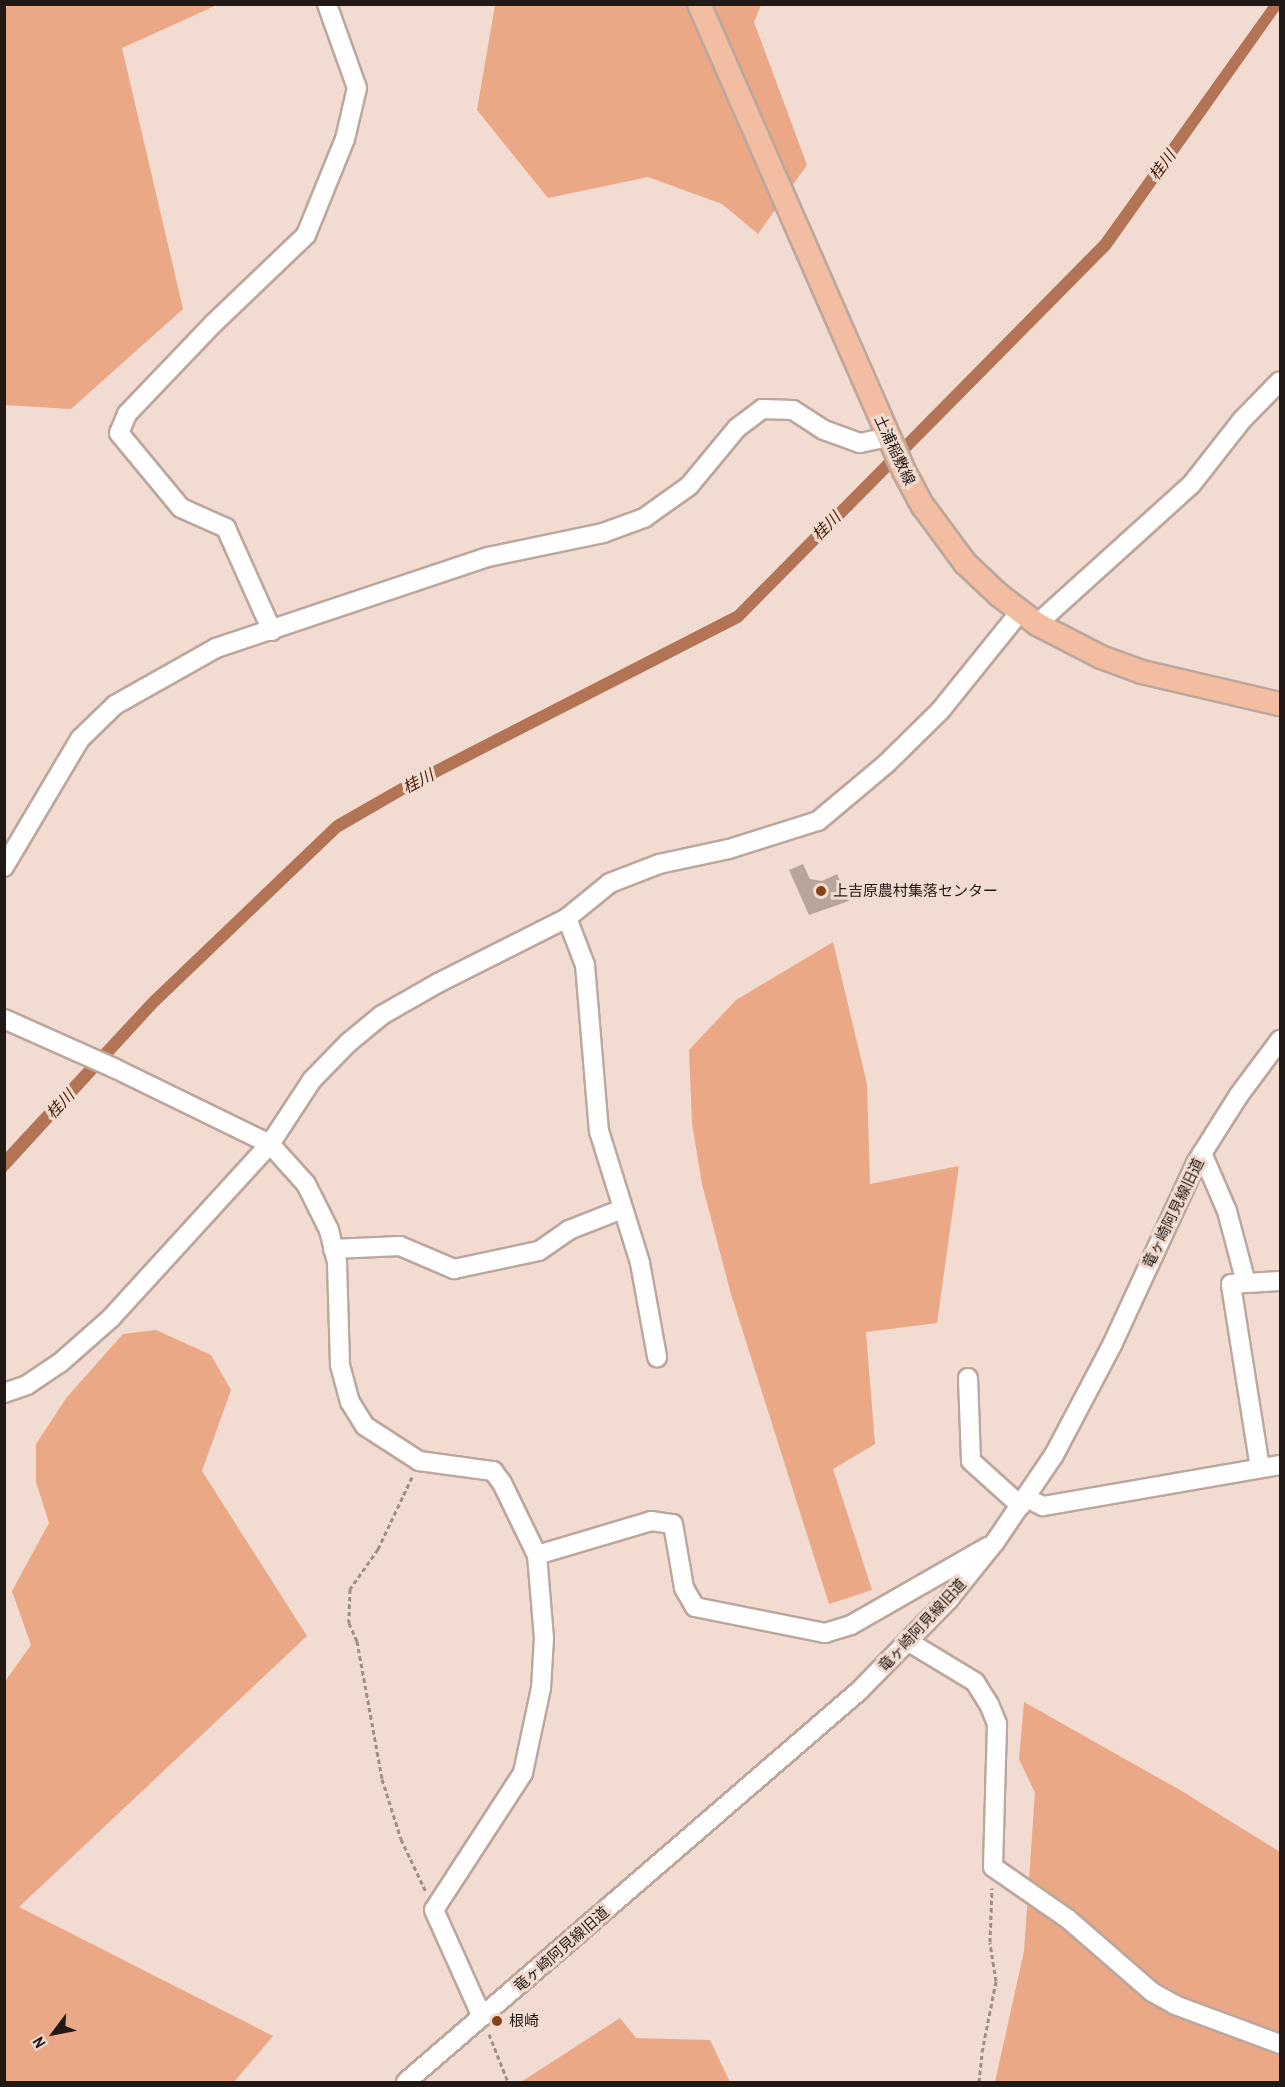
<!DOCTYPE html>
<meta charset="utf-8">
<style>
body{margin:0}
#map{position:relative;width:1285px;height:2087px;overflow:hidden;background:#f2dbd0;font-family:"Archivo Narrow","Noto Sans JP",sans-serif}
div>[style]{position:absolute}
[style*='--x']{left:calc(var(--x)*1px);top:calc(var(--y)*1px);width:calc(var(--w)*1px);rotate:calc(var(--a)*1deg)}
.green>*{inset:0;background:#eaa887}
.water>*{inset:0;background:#b27454}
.building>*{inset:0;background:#b9a499}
.path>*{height:3px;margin-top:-1.5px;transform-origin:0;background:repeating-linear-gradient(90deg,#a08f87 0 4.5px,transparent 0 7.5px)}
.roads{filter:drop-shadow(2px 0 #bca79c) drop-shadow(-2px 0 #bca79c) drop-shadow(0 2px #bca79c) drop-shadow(0 -2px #bca79c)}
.minor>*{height:18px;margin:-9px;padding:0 9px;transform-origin:9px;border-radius:9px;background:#fff}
.major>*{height:22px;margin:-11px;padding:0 11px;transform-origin:11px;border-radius:11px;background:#f2bda1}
.dots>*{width:16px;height:16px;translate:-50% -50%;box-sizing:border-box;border:3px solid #f2dbd0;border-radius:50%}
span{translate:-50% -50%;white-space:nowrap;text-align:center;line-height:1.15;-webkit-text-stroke:6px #f2dbd0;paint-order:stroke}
.street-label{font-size:15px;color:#211915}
.poi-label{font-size:15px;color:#211915}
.left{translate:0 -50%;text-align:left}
.water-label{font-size:16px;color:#471e05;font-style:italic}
.frame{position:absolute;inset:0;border:6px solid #211915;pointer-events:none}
.north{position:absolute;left:24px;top:2003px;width:60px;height:60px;-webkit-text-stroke:4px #f2dbd0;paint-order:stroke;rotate:238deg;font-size:16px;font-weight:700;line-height:24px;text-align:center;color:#211915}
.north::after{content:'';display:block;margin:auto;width:21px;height:27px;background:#211915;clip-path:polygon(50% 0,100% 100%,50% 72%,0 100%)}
</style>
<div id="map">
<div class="green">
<div style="clip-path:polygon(4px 5px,217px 5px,122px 48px,183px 309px,71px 409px,5px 405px)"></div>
<div style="clip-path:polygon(495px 5px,761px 5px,754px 22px,807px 165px,758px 234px,722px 204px,648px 177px,548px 198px,477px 110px)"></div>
<div style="clip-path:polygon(833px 942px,867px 1084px,870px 1184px,959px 1166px,937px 1323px,866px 1332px,875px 1444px,833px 1469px,872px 1590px,829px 1604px,731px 1294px,702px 1184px,692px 1123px,689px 1050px,736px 1000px)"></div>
<div style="clip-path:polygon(156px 1330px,211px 1355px,231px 1390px,202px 1471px,307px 1636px,19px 1907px,273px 2036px,234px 2082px,5px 2082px,4px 1683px,31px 1645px,12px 1591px,49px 1523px,36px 1482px,36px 1444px,67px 1397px,123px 1334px)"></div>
<div style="clip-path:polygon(1024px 1702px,1180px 1790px,1280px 1852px,1280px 2082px,995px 2082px,1024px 1951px,1035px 1793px,1019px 1759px)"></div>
<div style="clip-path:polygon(620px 2018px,636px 2038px,710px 2040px,730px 2082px,521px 2082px)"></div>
</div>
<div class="water">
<div style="clip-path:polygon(1269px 5px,1280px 5px,1280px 9px,1110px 249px,741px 622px,409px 792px,340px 832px,157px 1007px,5px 1173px,4px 1154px,149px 998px,334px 821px,404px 781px,735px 611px,1101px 240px)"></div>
</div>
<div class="building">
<div style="clip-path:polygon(803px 864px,810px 879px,822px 881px,837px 874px,849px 901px,809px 915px,789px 870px)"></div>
</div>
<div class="path">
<div style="--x:412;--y:1477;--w:80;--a:115.3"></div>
<div style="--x:378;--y:1549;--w:49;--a:125"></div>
<div style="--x:350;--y:1589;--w:34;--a:92"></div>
<div style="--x:349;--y:1623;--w:20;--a:66"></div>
<div style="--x:357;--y:1641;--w:140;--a:79.7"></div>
<div style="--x:382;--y:1779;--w:63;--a:72.4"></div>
<div style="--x:401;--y:1839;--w:59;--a:64.7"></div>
<div style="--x:489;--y:2034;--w:52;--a:68.4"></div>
<div style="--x:979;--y:2082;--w:30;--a:-84"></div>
<div style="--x:982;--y:2052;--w:72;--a:-78.8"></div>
<div style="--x:996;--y:1981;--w:39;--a:-99"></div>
<div style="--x:990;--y:1942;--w:54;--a:-87.9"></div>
</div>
<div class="roads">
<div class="minor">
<div style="--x:1037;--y:624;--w:207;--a:-42.1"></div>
<div style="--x:1191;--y:485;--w:83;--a:-51.9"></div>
<div style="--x:1242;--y:420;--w:54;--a:-45.7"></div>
<div style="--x:272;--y:631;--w:113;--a:-114.1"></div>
<div style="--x:226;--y:528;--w:49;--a:-156"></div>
<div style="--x:181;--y:508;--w:97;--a:-129.6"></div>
<div style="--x:119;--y:433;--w:21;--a:-67"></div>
<div style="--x:127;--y:414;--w:126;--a:-46.3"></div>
<div style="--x:214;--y:323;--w:127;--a:-43.7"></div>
<div style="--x:306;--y:235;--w:104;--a:-67.9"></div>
<div style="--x:345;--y:139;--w:52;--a:-76.8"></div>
<div style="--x:357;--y:88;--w:89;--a:-109.7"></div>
<div style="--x:4;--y:867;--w:149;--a:-59.3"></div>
<div style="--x:80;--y:739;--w:49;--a:-44.2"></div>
<div style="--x:115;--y:705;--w:116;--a:-29.4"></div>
<div style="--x:216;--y:648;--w:287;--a:-18.5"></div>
<div style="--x:488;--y:557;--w:117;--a:-11.8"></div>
<div style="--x:603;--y:533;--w:44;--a:-20.1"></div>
<div style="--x:644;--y:518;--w:55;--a:-35.4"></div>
<div style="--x:689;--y:486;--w:75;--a:-50.4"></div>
<div style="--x:737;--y:428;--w:31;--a:-37"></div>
<div style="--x:762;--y:409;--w:31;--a:2"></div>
<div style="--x:793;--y:410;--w:37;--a:33"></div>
<div style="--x:824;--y:430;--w:38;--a:20"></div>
<div style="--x:860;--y:443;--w:29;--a:-12"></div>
<div style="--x:567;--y:918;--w:50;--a:69"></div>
<div style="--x:585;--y:965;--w:167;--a:85.2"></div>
<div style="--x:599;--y:1131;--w:138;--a:72.7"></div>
<div style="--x:640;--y:1263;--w:96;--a:79.7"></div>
<div style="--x:4;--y:1019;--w:120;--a:24"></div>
<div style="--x:114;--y:1068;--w:174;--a:26"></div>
<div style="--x:270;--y:1144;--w:54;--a:48"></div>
<div style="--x:306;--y:1184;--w:51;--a:63.4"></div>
<div style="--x:329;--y:1230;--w:34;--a:76"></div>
<div style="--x:337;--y:1263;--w:102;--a:88.3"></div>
<div style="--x:340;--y:1365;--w:38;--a:75"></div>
<div style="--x:350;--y:1402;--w:28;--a:58"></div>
<div style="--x:365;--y:1426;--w:64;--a:32.9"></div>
<div style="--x:419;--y:1461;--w:75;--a:7.7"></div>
<div style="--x:493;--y:1471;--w:15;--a:53"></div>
<div style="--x:502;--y:1483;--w:80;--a:64.1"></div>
<div style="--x:537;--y:1555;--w:83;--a:85.2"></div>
<div style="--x:544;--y:1638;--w:50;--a:93.4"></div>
<div style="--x:541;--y:1688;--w:87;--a:102"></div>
<div style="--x:523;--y:1773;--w:163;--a:123"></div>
<div style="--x:434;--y:1910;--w:117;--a:65.8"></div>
<div style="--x:1202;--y:1153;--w:63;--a:66.7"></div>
<div style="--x:1227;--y:1211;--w:74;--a:75.2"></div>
<div style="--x:333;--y:1249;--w:67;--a:-2.6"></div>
<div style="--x:400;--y:1246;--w:59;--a:23.1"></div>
<div style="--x:454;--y:1269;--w:87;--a:-12"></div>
<div style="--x:539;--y:1251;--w:37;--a:-35"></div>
<div style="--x:569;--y:1230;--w:57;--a:-21.6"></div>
<div style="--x:968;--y:1378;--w:83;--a:87.9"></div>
<div style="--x:971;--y:1461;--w:67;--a:42"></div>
<div style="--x:4;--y:1393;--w:24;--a:-19"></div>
<div style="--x:27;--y:1385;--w:40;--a:-34"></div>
<div style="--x:60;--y:1363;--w:68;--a:-41.4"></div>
<div style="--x:111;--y:1318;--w:236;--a:-47.6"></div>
<div style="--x:270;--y:1144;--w:77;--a:-56.7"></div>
<div style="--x:312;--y:1080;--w:52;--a:-45.8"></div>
<div style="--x:348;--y:1043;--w:44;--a:-39.5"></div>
<div style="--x:382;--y:1015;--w:64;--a:-29.7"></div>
<div style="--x:438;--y:983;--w:144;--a:-26.7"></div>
<div style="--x:567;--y:918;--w:55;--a:-39.1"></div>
<div style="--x:610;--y:883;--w:53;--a:-21.2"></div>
<div style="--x:659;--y:864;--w:72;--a:-12.1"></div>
<div style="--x:729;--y:849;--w:93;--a:-17.5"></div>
<div style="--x:818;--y:821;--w:89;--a:-40"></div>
<div style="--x:886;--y:764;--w:76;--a:-44.5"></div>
<div style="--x:940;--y:711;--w:127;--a:-51.1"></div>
<div style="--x:1260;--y:1468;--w:186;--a:-99"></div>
<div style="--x:1231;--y:1284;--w:49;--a:-3.5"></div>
<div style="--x:1027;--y:1498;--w:18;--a:27"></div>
<div style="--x:1043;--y:1506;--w:241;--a:-9.8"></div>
<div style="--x:537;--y:1555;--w:119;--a:-16.6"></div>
<div style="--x:651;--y:1521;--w:22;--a:8"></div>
<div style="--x:673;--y:1524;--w:65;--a:80.2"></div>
<div style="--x:684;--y:1588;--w:22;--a:60"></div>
<div style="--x:695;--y:1607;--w:133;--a:11.3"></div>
<div style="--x:825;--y:1633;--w:27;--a:-17"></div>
<div style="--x:851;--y:1625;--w:157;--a:-29.8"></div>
<div style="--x:909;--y:1642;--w:77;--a:31.2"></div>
<div style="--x:975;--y:1682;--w:26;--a:58"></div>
<div style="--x:989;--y:1704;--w:22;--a:68"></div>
<div style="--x:997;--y:1724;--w:143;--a:91.6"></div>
<div style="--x:993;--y:1867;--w:91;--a:34.7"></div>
<div style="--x:1068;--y:1919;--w:111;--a:41"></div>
<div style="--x:1152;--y:1992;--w:26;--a:29"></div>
<div style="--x:1175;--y:2005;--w:112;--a:20.4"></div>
<div style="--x:406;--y:2082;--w:598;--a:-40.8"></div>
<div style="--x:859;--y:1691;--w:129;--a:-45.6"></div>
<div style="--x:949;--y:1599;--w:73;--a:-51.1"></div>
<div style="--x:995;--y:1542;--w:105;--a:-55.9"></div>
<div style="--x:1054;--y:1455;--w:124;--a:-62.2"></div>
<div style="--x:1112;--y:1345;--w:200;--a:-65.2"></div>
<div style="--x:1196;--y:1163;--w:80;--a:-57.7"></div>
<div style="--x:1239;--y:1095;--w:69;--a:-53.3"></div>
</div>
<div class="major">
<div style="--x:699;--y:4;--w:510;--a:66.3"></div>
<div style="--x:904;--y:471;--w:40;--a:62"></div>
<div style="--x:923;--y:506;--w:71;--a:53.6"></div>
<div style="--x:965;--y:563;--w:47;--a:43.3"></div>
<div style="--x:999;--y:595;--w:48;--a:37.3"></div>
<div style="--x:1037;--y:624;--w:72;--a:27.3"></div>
<div style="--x:1101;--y:657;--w:44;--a:20.1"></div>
<div style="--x:1142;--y:672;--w:142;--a:13.1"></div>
</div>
</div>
<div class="dots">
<div style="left:821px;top:891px;background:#874219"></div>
<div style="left:497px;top:2021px;background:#874219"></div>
</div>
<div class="street-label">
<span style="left:895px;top:450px;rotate:65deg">土浦稲敷線</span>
<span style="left:1173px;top:1213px;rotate:-64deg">竜ヶ崎阿見線旧道</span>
<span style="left:922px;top:1625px;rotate:-47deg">竜ヶ崎阿見線旧道</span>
<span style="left:561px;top:1949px;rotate:-41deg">竜ヶ崎阿見線旧道</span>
</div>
<div class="poi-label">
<span class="left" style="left:833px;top:891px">上吉原農村集落センター</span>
<span class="left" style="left:509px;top:2021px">根崎</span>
</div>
<div class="water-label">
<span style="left:1162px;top:165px;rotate:-54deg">桂川</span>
<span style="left:826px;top:526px;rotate:-46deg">桂川</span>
<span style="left:418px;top:781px;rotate:-28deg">桂川</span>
<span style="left:60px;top:1104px;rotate:-47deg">桂川</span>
</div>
<div class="frame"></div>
<div class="north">N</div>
</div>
